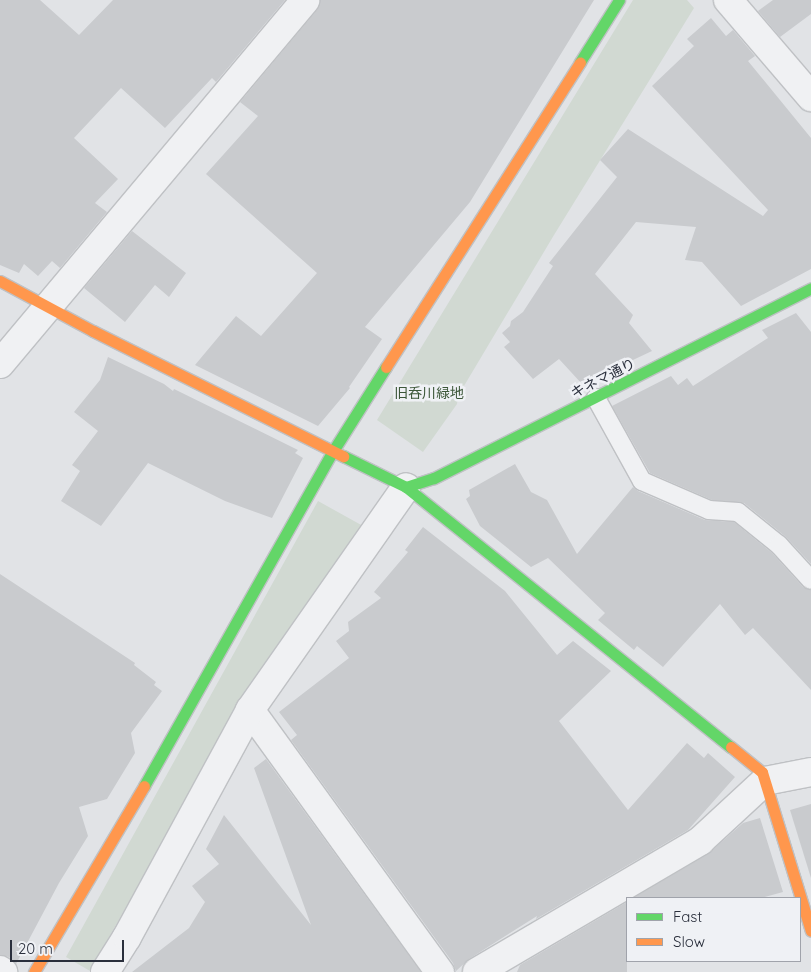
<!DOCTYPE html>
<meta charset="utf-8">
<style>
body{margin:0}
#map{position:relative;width:811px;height:972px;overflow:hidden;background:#e1e3e6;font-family:Quicksand,"Noto Sans JP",sans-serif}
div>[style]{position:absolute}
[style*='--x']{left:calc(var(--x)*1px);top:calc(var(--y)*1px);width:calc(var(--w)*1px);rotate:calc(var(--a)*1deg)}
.green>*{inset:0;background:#d1d9d2}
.building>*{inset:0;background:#c9cbce}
.roads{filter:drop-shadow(1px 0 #bfc1c4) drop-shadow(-1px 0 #bfc1c4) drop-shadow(0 1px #bfc1c4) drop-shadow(0 -1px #bfc1c4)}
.lane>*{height:18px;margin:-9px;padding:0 9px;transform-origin:9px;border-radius:9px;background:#f0f1f3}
.street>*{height:28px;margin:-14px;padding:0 14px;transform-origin:14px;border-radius:14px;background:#f0f1f3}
.fast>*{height:11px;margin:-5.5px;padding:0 5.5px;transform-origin:5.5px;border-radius:5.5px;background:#63d668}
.slow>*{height:11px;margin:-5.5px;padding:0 5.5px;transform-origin:5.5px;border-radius:5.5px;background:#ff974d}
span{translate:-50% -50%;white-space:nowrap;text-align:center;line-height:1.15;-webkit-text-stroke:5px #eff1f5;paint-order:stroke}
.street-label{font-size:14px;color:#2a2f3c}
.park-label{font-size:14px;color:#3c5739}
.legend{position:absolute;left:626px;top:897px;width:175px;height:65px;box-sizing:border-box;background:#eff1f5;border:1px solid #a0a3ab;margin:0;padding:6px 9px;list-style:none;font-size:15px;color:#2a2f3c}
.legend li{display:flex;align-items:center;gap:10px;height:25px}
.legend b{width:25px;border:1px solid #a0a3ab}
.scale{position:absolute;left:10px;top:940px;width:114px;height:22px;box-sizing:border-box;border:2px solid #2a2f3c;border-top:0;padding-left:6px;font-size:15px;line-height:18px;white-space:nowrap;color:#2a2f3c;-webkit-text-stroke:4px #eff1f5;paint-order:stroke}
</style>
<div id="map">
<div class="green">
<div style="clip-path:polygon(633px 0,687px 0,694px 8px,554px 235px,458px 396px,457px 404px,423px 452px,377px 420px)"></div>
<div style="clip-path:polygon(318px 501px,363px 526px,243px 700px,90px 971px,66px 957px)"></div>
</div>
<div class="building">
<div style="clip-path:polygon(0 0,40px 0,79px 35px,113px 0,285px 0,216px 82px,212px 78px,165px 128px,121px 88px,74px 138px,118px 179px,95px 203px,107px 212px,60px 268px,52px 261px,38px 276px,24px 264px,19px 273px,0 265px)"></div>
<div style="clip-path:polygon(320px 0,594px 0,470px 202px,365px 327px,382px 339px,349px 387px,350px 388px,318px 426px,195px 365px,236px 316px,261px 336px,317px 273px,206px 174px,258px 116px,240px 102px,317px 10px)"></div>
<div style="clip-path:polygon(773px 0,811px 0,811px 14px,780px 37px,758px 11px)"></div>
<div style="clip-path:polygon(711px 18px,726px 36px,733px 30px,755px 56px,748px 61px,811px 138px,811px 269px,741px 306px,702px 262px,685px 260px,696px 227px,636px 222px,595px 274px,633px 315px,629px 323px,652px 351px,582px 384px,559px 359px,533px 379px,504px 347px,510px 342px,502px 333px,510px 326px,511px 321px,523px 312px,553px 266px,549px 263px,617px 177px,600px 160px,628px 129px,763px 216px,768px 210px,652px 86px,694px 46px,687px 39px)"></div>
<div style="clip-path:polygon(132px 231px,186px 273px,169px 297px,155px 285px,125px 322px,84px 288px)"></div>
<div style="clip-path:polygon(796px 313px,811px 332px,811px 564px,786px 537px,744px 503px,712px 500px,650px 473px,612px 406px,671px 376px,678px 385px,687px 378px,693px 386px,768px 338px,762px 330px)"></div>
<div style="clip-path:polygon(108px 357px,164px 384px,173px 391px,174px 389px,298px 450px,295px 453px,303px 458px,272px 518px,225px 501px,148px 463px,101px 526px,61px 501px,80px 471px,72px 465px,98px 431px,74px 412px,100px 380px)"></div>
<div style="clip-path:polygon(515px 464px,531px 492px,547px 500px,577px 554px,633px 487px,638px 491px,705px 520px,734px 522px,772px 553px,803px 587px,811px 590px,811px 690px,753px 628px,745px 635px,720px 604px,663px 667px,637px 646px,634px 650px,598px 620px,605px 613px,548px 558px,531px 567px,480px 526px,466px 499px,470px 496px,469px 490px)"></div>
<div style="clip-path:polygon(423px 527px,505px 591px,557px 655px,573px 641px,611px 671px,559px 721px,628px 810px,687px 743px,704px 758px,708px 753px,735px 777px,688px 830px,536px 919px,537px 916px,469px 959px,456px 971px,453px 963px,291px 740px,297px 735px,279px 712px,349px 658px,336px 641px,349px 631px,348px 622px,381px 598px,374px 592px,408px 552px,405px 550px)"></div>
<div style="clip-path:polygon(0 574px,135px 663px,134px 665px,156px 682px,154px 685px,162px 691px,131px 733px,135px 753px,107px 799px,79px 807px,88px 836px,59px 883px,16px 964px,9px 957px,0 955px)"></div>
<div style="clip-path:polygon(266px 759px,421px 972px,132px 972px,189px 928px,205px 902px,192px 886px,219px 864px,206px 849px,224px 815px,311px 925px,254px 768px)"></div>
<div style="clip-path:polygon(811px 804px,811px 878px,790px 810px)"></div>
<div style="clip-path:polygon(760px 818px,783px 892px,761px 898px,633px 898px,708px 854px,743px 823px)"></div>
<div style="clip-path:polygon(627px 902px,627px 972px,517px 972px,520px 965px)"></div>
</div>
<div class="roads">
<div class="lane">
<div style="--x:596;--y:398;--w:95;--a:61"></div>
<div style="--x:642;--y:481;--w:73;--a:23.4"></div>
<div style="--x:709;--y:510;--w:29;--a:4"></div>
<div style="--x:738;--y:512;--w:53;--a:38.8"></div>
<div style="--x:779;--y:545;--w:47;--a:47.6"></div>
</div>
<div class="street">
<div style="--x:728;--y:0;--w:128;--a:49.4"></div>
<div style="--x:0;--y:364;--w:475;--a:-50"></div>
<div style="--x:250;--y:710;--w:324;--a:54.1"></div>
<div style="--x:0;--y:970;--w:4;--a:34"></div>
<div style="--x:105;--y:972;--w:41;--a:-57.8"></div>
<div style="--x:127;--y:937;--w:258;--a:-61.5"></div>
<div style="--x:250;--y:710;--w:272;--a:-55"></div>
<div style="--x:477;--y:972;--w:259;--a:-30.4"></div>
<div style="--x:700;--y:841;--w:88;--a:-42.7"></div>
<div style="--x:765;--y:781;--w:47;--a:-11.1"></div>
</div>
<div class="fast">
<div style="--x:580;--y:62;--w:73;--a:-57.8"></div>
<div style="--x:343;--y:456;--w:70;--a:26.2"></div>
<div style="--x:406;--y:487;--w:416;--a:38.7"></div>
<div style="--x:406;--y:487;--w:29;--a:-18"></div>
<div style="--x:434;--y:478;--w:422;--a:-26.7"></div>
<div style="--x:144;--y:786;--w:385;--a:-60.6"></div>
<div style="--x:333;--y:451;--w:99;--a:-57.8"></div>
</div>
<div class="slow">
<div style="--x:0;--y:281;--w:106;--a:28.3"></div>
<div style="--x:93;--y:331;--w:280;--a:26.6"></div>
<div style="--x:386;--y:367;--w:361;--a:-57.5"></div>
<div style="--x:731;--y:747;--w:40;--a:39"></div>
<div style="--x:762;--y:772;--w:166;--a:72.9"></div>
<div style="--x:34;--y:972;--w:216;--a:-59.4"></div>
</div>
</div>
<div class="street-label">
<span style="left:603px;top:378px;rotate:-27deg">キネマ通り</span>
</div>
<div class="park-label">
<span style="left:429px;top:393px">旧呑川緑地</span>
</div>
<ul class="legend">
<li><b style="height:6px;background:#63d668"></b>Fast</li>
<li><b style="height:6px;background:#ff974d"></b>Slow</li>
</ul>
<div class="scale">20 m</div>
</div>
